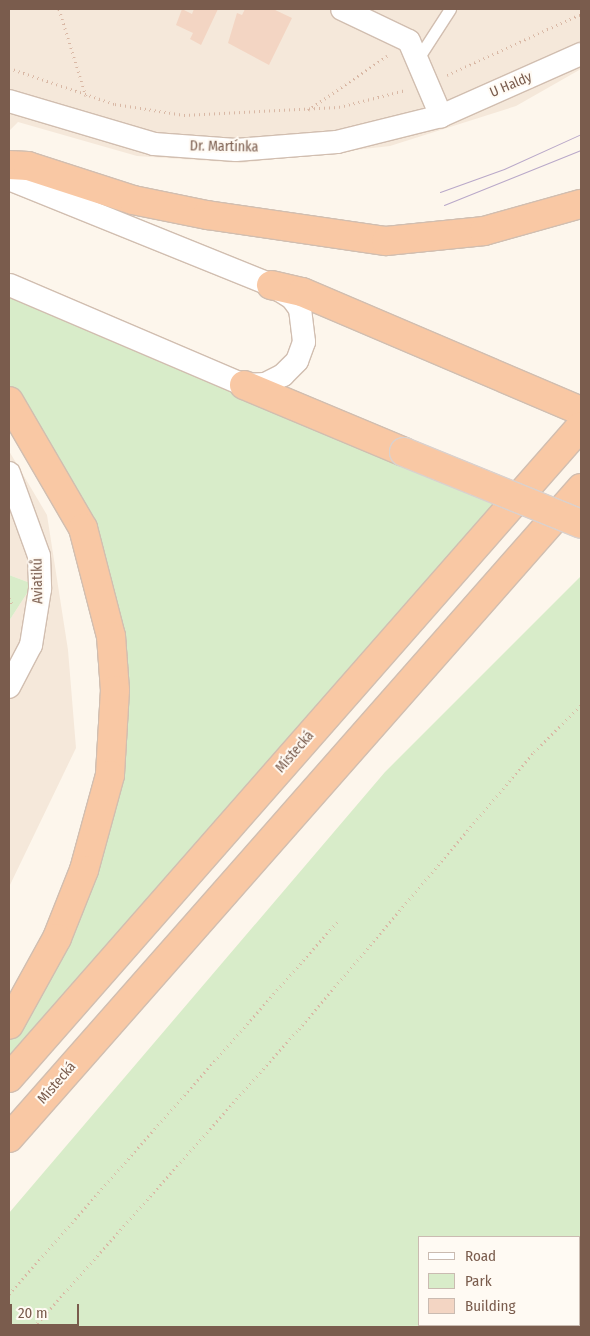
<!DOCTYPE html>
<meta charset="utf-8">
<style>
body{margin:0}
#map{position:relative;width:590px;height:1336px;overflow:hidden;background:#fdf6ec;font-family:"Fira Sans Condensed",sans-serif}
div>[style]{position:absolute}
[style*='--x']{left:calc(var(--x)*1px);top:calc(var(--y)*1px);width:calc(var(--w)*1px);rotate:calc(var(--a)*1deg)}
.residential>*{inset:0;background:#f5e8da}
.green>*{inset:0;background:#d8ecc9}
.building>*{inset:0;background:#f3d5c3}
.path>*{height:3px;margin-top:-1.5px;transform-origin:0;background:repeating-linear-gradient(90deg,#d9b8a5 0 1px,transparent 0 5px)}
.roads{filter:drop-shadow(1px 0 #d1beb0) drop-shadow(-1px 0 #d1beb0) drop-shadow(0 1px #d1beb0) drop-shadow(0 -1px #d1beb0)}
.service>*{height:11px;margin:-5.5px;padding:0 5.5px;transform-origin:5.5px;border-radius:5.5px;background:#fff}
.minor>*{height:22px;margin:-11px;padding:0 11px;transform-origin:11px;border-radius:11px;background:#fff}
.trunk>*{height:28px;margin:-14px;padding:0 14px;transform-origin:14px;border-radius:14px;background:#f9c8a4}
.tram>*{height:1px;margin:-0.5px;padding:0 0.5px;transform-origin:0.5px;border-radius:0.5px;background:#b9a8c9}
.bridges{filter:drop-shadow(1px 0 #dad1cd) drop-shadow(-1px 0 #dad1cd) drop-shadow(0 1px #dad1cd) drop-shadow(0 -1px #dad1cd)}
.trunk-bridge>*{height:28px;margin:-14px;padding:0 14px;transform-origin:14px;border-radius:14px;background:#f9c8a4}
span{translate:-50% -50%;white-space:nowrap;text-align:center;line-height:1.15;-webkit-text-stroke:4px #fffaf3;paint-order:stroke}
.street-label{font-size:14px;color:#7a5c4d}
.frame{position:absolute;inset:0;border:10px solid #7a5c4d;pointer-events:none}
.legend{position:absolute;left:418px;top:1236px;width:162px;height:90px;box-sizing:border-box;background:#fffaf3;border:1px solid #cabbb1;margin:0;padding:6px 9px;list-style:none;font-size:15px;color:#7a5c4d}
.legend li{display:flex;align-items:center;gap:10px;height:25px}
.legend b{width:25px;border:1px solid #cabbb1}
.scale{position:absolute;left:10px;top:1304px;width:69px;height:22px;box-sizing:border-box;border:2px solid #7a5c4d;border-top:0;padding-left:6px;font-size:15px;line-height:18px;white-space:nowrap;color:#7a5c4d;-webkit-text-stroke:4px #fffaf3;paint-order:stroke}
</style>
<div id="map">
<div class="residential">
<div style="clip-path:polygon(9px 9px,581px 9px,581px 69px,516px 106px,390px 146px,240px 163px,137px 156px,18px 122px,9px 131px)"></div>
<div style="clip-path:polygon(9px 451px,47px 515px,68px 650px,76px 748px,9px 887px,9px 621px,33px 584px,9px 575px)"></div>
</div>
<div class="green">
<div style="clip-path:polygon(9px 287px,515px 497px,9px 1077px,9px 1025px,110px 775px,98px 575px,9px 401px)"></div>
<div style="clip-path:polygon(9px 575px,33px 584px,9px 621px)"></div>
<div style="clip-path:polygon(evenodd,581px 576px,581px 1327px,9px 1327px,9px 1213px,385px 772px,581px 576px,419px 1237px,579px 1237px,579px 1325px,419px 1325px,419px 1237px)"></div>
</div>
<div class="building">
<div style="clip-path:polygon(182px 9px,192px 14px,194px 9px,218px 9px,201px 45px,190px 39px,193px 33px,176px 25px)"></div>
<div style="clip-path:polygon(245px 9px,273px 9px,292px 18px,269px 65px,228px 43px,237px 13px,242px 15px)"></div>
</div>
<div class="path">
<div style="--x:59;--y:9;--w:91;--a:72.8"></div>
<div style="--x:9;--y:68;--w:112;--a:18.8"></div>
<div style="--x:115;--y:104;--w:70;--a:9.1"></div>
<div style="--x:184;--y:115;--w:155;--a:-3"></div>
<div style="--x:339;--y:107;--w:69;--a:-14.2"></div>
<div style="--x:447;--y:75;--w:147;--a:-24.5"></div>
<div style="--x:308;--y:110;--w:96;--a:-34.4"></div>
<div style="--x:9;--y:598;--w:9;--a:63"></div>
<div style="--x:9;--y:1294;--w:499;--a:-48.6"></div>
<div style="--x:34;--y:1327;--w:399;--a:-48.4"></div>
<div style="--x:299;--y:1029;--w:363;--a:-49.7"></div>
<div style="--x:534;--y:752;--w:66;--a:-45"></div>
</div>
<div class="roads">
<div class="service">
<div style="--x:417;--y:60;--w:61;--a:-57.1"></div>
</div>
<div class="minor">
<div style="--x:342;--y:9;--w:74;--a:25.5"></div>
<div style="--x:409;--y:41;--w:82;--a:66.9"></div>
<div style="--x:9;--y:101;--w:151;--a:16.5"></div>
<div style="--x:154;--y:144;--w:82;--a:4.2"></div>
<div style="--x:236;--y:150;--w:101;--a:-4.5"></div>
<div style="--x:337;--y:142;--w:107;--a:-14"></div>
<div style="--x:441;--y:116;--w:153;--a:-23.9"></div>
<div style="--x:9;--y:179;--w:283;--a:22"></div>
<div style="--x:271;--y:285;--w:25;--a:32"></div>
<div style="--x:292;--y:298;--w:14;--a:54"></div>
<div style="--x:300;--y:309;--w:33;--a:83"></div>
<div style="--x:304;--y:342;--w:20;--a:110"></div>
<div style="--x:297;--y:361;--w:20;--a:135"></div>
<div style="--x:283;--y:375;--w:20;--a:153"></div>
<div style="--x:265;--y:384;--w:21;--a:177"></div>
<div style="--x:244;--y:385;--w:255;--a:-156.9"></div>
<div style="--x:9;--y:473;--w:88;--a:70.1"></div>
<div style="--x:39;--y:556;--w:33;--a:88"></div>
<div style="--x:40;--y:589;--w:57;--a:99.1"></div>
<div style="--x:31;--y:645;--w:47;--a:117.6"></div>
</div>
<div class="trunk">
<div style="--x:9;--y:165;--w:19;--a:3"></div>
<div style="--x:28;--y:166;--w:110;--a:17.9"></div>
<div style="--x:133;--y:200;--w:76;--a:11.5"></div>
<div style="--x:207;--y:215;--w:181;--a:8.3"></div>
<div style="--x:386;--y:241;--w:99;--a:-5.8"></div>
<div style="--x:484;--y:231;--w:101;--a:-15.6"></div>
<div style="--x:271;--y:285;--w:32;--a:13"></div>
<div style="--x:302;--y:292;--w:303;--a:23.1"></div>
<div style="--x:244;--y:385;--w:173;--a:22.7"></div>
<div style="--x:9;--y:401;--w:147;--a:59.8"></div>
<div style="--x:83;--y:528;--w:112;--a:75.5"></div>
<div style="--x:111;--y:636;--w:54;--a:85.8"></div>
<div style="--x:115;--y:690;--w:85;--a:93.4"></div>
<div style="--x:110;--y:775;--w:98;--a:105.3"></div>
<div style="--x:84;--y:870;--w:73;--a:111.7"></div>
<div style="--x:57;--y:938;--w:99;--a:118.9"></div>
<div style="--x:9;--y:1078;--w:867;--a:-48.74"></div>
<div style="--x:9;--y:1138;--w:866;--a:-48.65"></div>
</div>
</div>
<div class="tram">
<div style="--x:440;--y:192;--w:68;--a:-19.8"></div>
<div style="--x:504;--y:169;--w:85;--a:-24.4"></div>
<div style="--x:444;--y:205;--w:148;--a:-21.9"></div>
</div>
<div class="bridges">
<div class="trunk-bridge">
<div style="--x:404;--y:452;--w:191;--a:22.1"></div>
</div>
</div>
<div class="street-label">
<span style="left:511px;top:85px;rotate:-23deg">U Haldy</span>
<span style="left:224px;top:147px;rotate:1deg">Dr. Martínka</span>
<span style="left:38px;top:581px;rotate:-91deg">Aviatiků</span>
<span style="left:295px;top:752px;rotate:-49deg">Místecká</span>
<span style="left:57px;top:1083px;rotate:-49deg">Místecká</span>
</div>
<div class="frame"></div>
<ul class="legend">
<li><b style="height:6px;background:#fff"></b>Road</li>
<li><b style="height:14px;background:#d8ecc9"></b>Park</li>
<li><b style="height:14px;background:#f3d5c3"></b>Building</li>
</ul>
<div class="scale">20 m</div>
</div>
